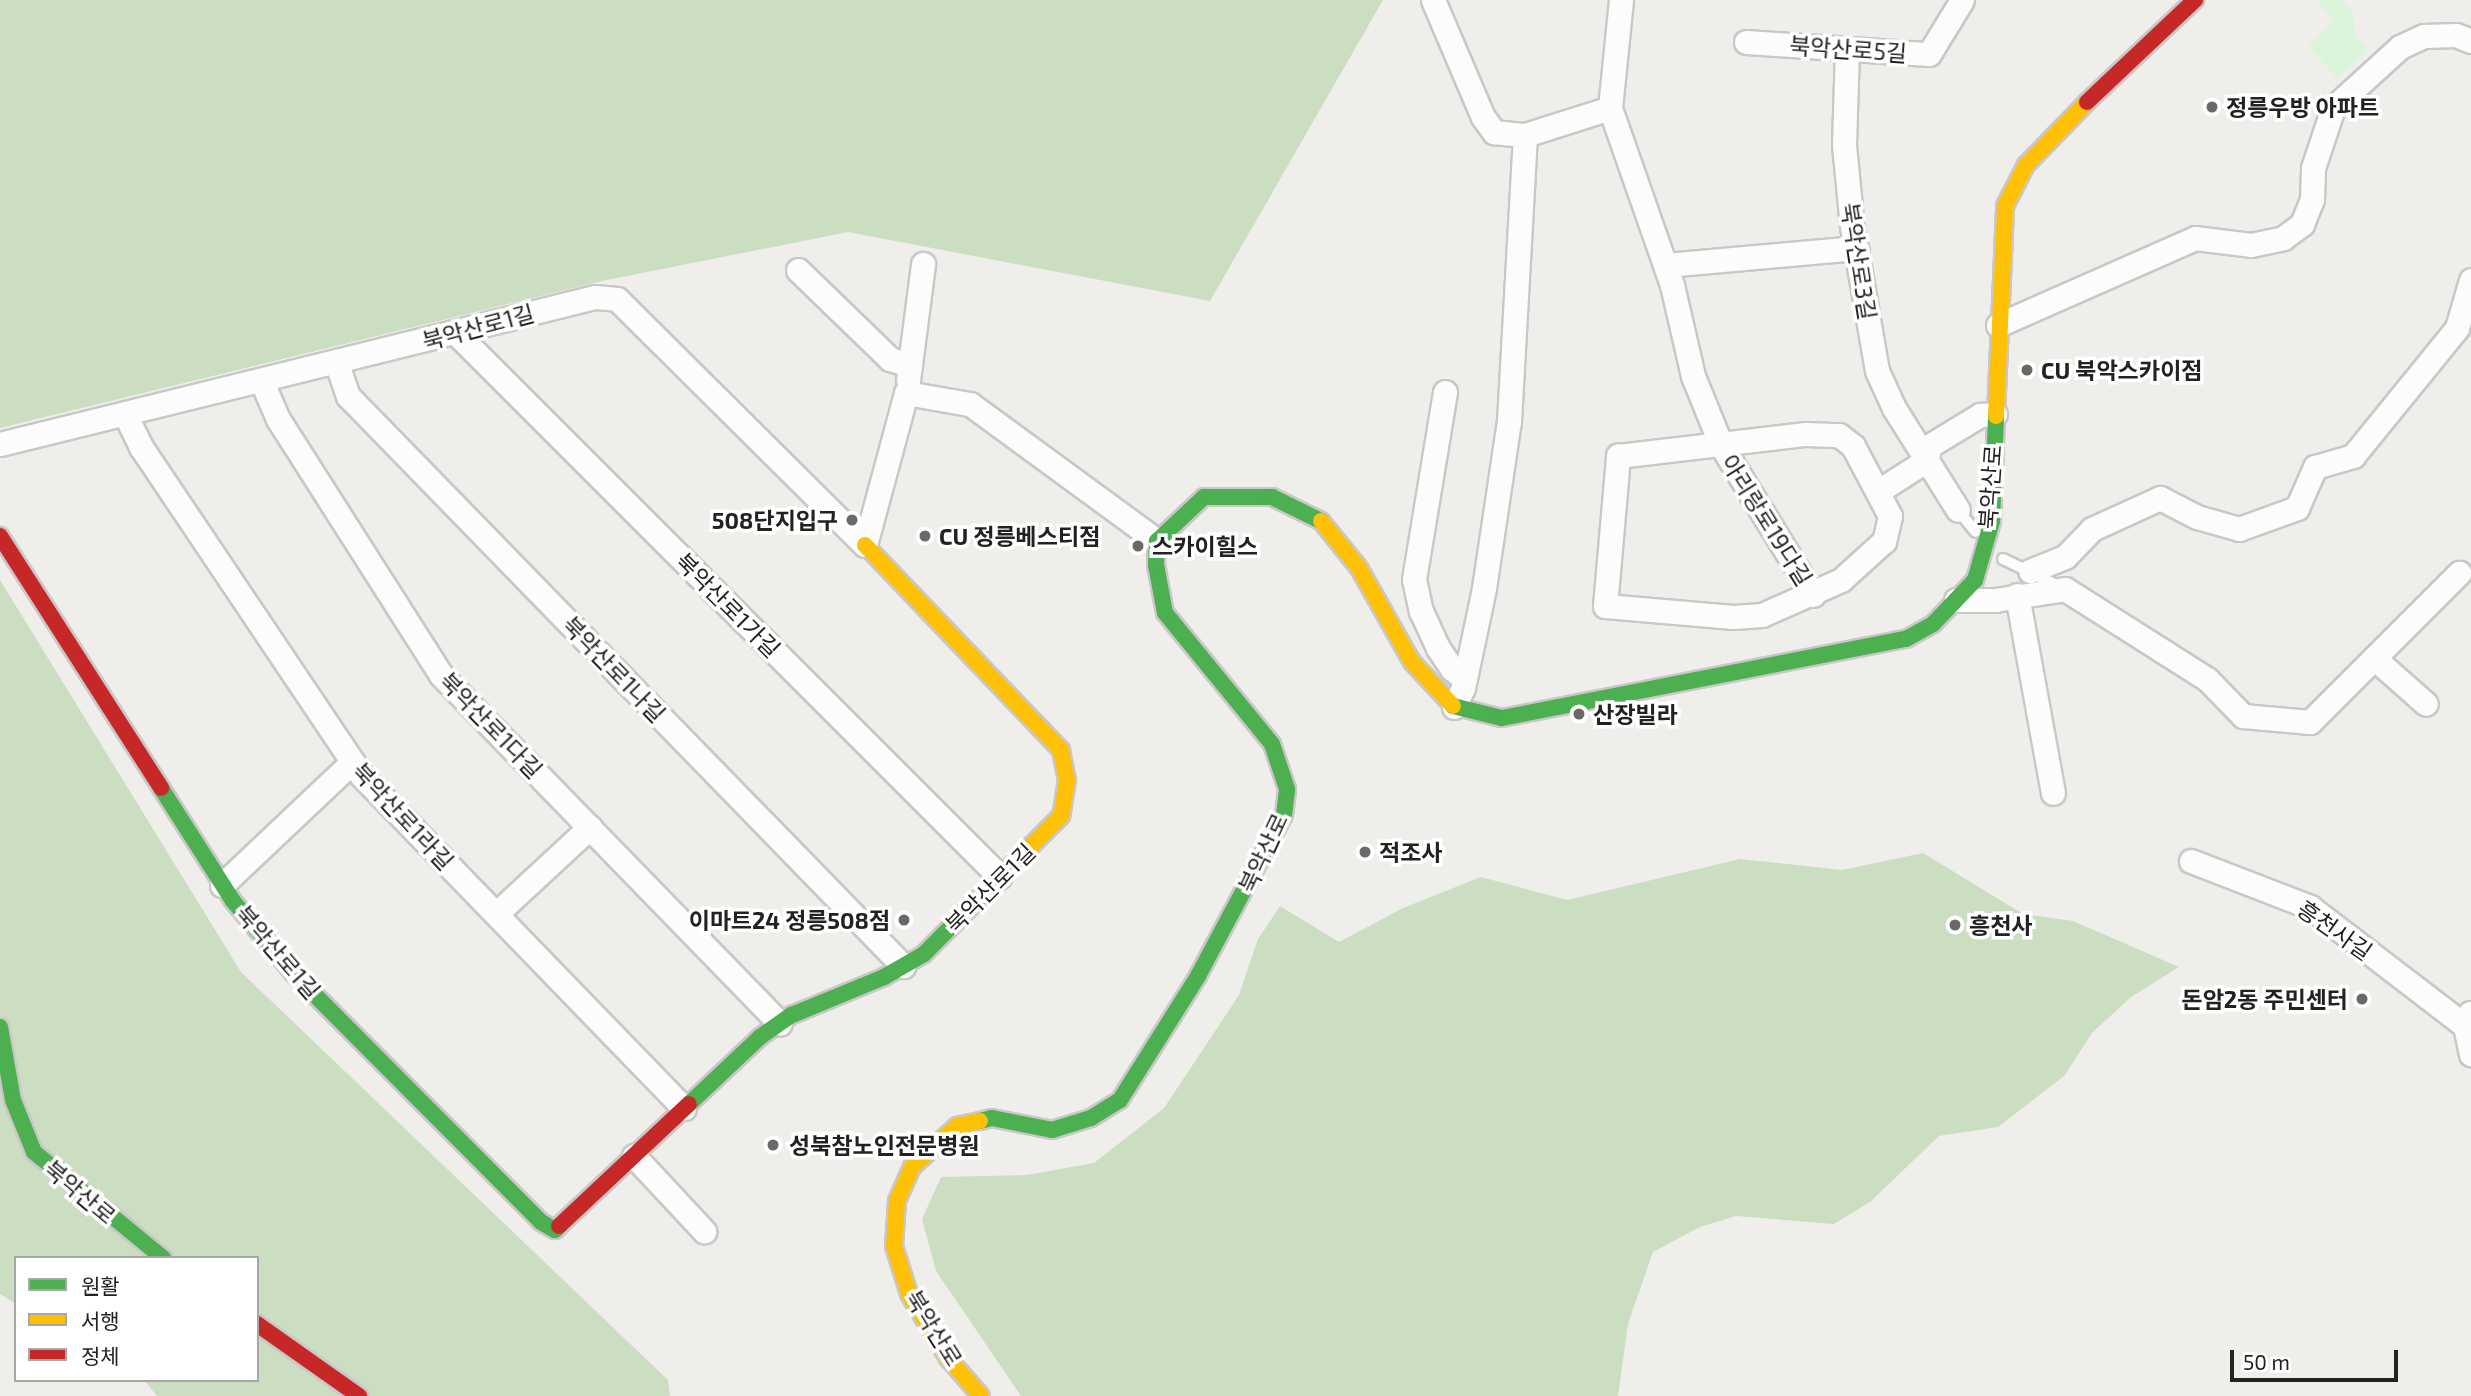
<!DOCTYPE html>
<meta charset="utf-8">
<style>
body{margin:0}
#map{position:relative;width:2471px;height:1396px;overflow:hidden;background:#f0eeeb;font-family:"Exo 2","Noto Sans KR",sans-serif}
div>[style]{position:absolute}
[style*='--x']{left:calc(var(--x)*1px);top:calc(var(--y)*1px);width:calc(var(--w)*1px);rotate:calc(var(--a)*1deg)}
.forest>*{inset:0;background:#cbdec1}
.park>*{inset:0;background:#daf5da}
.roads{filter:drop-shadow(2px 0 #c9c8c7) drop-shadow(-2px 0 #c9c8c7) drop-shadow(0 2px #c9c8c7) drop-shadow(0 -2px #c9c8c7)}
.lane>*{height:10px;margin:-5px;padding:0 5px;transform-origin:5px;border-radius:5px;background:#fdfcfc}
.street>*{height:23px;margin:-11.5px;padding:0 11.5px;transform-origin:11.5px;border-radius:11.5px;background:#fdfcfc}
.fast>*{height:16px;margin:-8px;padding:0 8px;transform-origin:8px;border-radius:8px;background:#4caf50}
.slow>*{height:16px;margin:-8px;padding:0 8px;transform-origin:8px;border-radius:8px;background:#ffc107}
.jam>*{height:16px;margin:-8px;padding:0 8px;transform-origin:8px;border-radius:8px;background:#c62828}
.dots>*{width:19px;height:19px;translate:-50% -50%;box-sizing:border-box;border:4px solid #fff;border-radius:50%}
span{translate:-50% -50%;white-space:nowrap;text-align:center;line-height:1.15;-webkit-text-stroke:7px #fff;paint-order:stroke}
.street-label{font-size:23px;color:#222}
.poi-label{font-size:23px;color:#222;font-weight:700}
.left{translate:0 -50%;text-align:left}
.right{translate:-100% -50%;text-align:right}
.legend{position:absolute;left:14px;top:1256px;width:245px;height:126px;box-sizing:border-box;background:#fff;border:2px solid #a7a7a7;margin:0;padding:9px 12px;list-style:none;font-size:21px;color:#222}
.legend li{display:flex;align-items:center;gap:14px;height:35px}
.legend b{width:35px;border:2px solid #a7a7a7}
.scale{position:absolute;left:2230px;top:1350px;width:168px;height:32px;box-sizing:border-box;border:4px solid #222;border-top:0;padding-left:9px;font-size:21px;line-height:24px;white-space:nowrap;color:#222;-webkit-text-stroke:5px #fff;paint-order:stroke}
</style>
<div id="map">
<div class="forest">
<div style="clip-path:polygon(0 0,1383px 0,1210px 301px,848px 232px,602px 281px,0 428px)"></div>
<div style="clip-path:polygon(0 580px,241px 972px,668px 1380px,670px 1396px,157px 1396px,144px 1380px,257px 1380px,257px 1258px,16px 1258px,16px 1304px,0 1294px)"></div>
<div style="clip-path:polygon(1923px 853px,2023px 914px,2073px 921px,2179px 967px,2131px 997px,2092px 1033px,2064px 1076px,1998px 1127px,1939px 1136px,1870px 1202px,1834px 1224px,1736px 1216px,1700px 1227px,1653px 1252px,1628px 1324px,1618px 1396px,1021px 1396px,936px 1271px,922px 1219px,941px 1177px,1027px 1175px,1094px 1163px,1164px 1108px,1239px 995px,1258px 939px,1280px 906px,1339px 942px,1403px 908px,1481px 877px,1567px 900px,1740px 859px,1842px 870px)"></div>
</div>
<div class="park">
<div style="clip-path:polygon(2316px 0,2341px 0,2352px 10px,2355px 35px,2368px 51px,2337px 78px,2308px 46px,2335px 21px)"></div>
</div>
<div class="roads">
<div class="lane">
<div style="--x:1958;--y:510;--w:28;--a:51"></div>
<div style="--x:2003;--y:559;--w:62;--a:25.7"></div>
</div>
<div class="street">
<div style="--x:1433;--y:0;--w:127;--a:66.9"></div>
<div style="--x:1483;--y:117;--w:19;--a:54"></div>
<div style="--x:1494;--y:132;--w:31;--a:6"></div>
<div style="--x:1525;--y:135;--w:89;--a:-17.6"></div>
<div style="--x:1621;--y:0;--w:109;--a:95.8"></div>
<div style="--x:1610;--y:108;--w:188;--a:70.7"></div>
<div style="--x:1672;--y:285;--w:93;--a:77"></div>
<div style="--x:1693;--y:376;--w:74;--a:67.9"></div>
<div style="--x:1721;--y:445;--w:176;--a:58.5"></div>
<div style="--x:1746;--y:42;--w:183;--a:3.8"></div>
<div style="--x:1929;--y:54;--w:63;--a:-58.6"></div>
<div style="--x:1847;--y:49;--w:96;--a:91.8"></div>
<div style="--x:1844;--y:145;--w:81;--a:84.4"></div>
<div style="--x:1852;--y:226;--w:147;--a:80.2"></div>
<div style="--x:1877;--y:371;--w:41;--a:65.3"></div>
<div style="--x:1894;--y:408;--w:120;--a:57.9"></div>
<div style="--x:1666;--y:265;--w:191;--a:-5.1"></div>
<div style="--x:798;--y:270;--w:128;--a:44.1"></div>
<div style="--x:890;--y:359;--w:21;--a:17"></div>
<div style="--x:1998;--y:325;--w:215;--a:-23.8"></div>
<div style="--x:2195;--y:238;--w:56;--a:7.1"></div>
<div style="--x:2251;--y:245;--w:33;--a:-12"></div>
<div style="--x:2283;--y:238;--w:24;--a:-36"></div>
<div style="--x:2302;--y:224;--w:27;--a:-68"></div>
<div style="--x:2312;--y:199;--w:31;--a:-88"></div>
<div style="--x:2313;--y:168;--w:63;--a:-71.6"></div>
<div style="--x:2333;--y:108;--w:91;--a:-42.3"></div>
<div style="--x:2400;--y:47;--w:26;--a:-25"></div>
<div style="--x:2424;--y:36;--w:32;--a:-2"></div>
<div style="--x:2456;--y:35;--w:16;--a:22"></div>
<div style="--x:456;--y:333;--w:769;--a:45"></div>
<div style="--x:337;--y:364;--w:34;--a:71"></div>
<div style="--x:348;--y:396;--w:796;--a:45.76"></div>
<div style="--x:908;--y:380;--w:117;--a:-82.6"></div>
<div style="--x:262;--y:382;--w:40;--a:66.6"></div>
<div style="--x:278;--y:419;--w:303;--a:57.5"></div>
<div style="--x:441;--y:675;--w:486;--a:45.8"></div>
<div style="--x:1445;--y:392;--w:190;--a:99.4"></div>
<div style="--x:1414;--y:579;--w:33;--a:78"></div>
<div style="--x:1421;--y:611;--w:41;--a:65.3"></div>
<div style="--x:1438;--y:648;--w:25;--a:56"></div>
<div style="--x:1452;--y:669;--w:16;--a:38"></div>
<div style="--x:125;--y:414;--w:37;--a:64"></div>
<div style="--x:141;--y:447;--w:395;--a:56.1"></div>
<div style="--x:361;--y:775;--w:464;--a:45.9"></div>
<div style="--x:1806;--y:434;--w:33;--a:2"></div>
<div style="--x:1839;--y:435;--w:18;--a:38"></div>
<div style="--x:1853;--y:446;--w:79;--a:62.1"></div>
<div style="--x:1890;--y:516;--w:26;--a:103"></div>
<div style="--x:1884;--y:541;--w:58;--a:137.8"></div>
<div style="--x:1841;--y:580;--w:86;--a:156.1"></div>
<div style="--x:1762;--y:615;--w:29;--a:176"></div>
<div style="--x:1733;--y:617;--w:128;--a:-175.1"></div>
<div style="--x:1605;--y:606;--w:151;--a:-85"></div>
<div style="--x:1618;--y:456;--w:189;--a:-6.7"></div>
<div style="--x:0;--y:444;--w:613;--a:-13.88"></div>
<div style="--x:595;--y:297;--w:22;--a:5"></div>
<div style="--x:617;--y:299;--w:349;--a:44.8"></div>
<div style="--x:865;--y:545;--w:157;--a:-74.9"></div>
<div style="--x:906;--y:393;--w:65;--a:9.8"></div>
<div style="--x:970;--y:404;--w:232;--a:36.2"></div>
<div style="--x:1880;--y:490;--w:56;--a:-32.6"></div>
<div style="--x:1927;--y:460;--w:14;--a:-82"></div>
<div style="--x:1929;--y:446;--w:60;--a:-31.3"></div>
<div style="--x:1980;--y:415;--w:15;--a:-4"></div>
<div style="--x:2030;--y:571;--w:38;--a:-22"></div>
<div style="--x:2065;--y:557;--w:39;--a:-46"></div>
<div style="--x:2092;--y:529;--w:75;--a:-24.5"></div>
<div style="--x:2160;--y:498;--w:42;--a:27.2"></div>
<div style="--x:2197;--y:517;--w:44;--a:15.9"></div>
<div style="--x:2239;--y:529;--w:62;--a:-19.9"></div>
<div style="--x:2297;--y:508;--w:45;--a:-66.3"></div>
<div style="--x:2315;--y:467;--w:40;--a:-16"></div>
<div style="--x:2353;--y:456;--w:165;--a:-50.9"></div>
<div style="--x:2457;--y:328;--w:50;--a:-73.7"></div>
<div style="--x:2017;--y:595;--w:201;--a:79.7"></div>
<div style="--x:1956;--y:600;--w:39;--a:0"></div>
<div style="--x:1995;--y:600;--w:71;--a:-8.9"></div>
<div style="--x:2065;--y:589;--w:168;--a:32.4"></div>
<div style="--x:2207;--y:679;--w:52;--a:45.8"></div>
<div style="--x:2243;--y:716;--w:67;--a:5.1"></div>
<div style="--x:2310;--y:722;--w:211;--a:-45"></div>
<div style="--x:2374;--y:658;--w:69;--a:41.5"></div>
<div style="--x:1454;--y:707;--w:21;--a:-65"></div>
<div style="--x:1463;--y:688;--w:102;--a:-78.1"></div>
<div style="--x:1484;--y:588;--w:169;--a:-81.5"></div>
<div style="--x:1509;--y:421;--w:286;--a:-86.8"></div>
<div style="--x:2191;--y:861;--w:128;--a:21.1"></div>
<div style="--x:2310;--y:907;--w:195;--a:37.5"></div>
<div style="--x:222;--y:885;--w:179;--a:-43.4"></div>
<div style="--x:496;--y:914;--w:128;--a:-42.8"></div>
<div style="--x:2470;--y:1013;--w:14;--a:111"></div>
<div style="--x:2465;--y:1026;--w:29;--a:78"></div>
<div style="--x:634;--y:1156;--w:103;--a:47"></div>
</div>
<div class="fast">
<div style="--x:1453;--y:706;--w:50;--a:13.8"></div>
<div style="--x:1502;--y:718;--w:412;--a:-11.1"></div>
<div style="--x:1906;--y:639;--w:31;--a:-29"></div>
<div style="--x:1933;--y:624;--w:61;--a:-46.3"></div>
<div style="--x:1975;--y:580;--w:61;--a:-73.9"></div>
<div style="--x:1992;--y:521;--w:105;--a:-87.8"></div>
<div style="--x:161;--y:788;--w:134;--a:57.5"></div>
<div style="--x:233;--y:901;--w:94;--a:50.2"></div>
<div style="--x:293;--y:973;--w:351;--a:45.1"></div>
<div style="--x:541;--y:1222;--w:16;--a:30"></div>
<div style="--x:555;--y:1230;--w:6;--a:-45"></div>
<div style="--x:0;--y:1027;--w:74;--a:79.9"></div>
<div style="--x:13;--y:1100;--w:56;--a:68"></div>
<div style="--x:34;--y:1152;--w:167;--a:39.4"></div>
<div style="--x:689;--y:1104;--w:98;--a:-43.3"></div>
<div style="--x:760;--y:1037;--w:39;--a:-35"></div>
<div style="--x:792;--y:1015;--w:100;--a:-22.4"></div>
<div style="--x:884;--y:977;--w:46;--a:-29.9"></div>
<div style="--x:924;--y:954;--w:152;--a:-45.3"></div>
<div style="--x:980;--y:1121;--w:12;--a:-14"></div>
<div style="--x:992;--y:1118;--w:61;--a:11.3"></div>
<div style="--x:1052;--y:1130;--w:41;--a:-17.1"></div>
<div style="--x:1091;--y:1118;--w:34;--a:-32"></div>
<div style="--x:1120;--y:1100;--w:146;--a:-57.8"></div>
<div style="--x:1198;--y:976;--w:183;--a:-61.9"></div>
<div style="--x:1284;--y:815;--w:26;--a:-83"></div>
<div style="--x:1287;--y:789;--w:47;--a:-108.4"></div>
<div style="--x:1272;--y:744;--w:169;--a:-129.2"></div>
<div style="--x:1165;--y:613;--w:49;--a:-100.6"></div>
<div style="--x:1156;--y:565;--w:24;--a:-88"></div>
<div style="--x:1157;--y:541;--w:64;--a:-43.1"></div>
<div style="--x:1204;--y:497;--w:68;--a:0"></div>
<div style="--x:1272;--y:497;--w:55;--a:26.1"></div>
</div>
<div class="slow">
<div style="--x:1996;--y:416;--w:210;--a:-87.5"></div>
<div style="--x:2005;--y:206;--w:46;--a:-62.9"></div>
<div style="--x:2026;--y:165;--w:88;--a:-45.9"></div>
<div style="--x:1321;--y:521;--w:60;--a:51"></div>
<div style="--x:1359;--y:568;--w:108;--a:60.6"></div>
<div style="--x:1412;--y:662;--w:60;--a:47"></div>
<div style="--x:865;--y:545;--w:284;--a:46.3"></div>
<div style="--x:1061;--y:750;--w:31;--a:79"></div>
<div style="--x:1067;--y:780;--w:36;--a:99"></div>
<div style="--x:1061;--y:816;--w:42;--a:135"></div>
<div style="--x:980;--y:1121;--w:24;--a:168"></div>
<div style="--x:957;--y:1126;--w:61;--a:137.7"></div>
<div style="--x:912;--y:1167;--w:37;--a:114"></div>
<div style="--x:897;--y:1201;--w:45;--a:93.8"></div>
<div style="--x:894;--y:1246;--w:50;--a:72.6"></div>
<div style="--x:909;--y:1294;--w:75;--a:58.6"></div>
<div style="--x:948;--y:1358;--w:50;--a:49"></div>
</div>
<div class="jam">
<div style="--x:2087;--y:102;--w:149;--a:-43.4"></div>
<div style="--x:0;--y:536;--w:299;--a:57.4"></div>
<div style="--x:559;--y:1226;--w:178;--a:-43.2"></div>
<div style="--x:257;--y:1324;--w:125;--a:35.2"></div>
</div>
</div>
<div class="dots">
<div style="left:2212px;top:107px;background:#6a6968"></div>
<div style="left:2027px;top:370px;background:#6a6968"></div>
<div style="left:852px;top:520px;background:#6a6968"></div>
<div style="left:925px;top:536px;background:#6a6968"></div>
<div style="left:1138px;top:546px;background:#6a6968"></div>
<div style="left:1579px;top:714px;background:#6a6968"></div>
<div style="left:1365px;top:852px;background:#6a6968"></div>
<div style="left:904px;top:920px;background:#6a6968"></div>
<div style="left:1955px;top:925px;background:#6a6968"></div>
<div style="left:2362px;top:999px;background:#6a6968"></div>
<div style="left:773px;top:1145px;background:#6a6968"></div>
</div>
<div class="street-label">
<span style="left:1848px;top:49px;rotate:4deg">북악산로5길</span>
<span style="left:1859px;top:261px;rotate:81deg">북악산로3길</span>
<span style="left:478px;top:327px;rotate:-15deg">북악산로1길</span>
<span style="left:1990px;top:487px;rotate:-86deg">북악산로</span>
<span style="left:1767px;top:520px;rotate:58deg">아리랑로19다길</span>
<span style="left:728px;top:605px;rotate:45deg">북악산로1가길</span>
<span style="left:614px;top:669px;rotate:46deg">북악산로1나길</span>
<span style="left:491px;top:725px;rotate:46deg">북악산로1다길</span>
<span style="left:403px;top:816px;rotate:47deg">북악산로1라길</span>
<span style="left:1263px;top:853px;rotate:-65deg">북악산로</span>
<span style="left:990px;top:888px;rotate:-45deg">북악산로1길</span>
<span style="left:2335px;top:930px;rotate:35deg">흥천사길</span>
<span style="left:278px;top:952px;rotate:49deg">북악산로1길</span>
<span style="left:80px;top:1192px;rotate:40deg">북악산로</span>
<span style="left:934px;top:1328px;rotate:58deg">북악산로</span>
</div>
<div class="poi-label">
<span class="left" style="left:2226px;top:107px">정릉우방 아파트</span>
<span class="left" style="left:2041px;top:370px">CU 북악스카이점</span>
<span class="right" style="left:838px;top:520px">508단지입구</span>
<span class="left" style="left:939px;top:536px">CU 정릉베스티점</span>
<span class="left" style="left:1152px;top:546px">스카이힐스</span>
<span class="left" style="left:1593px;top:714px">산장빌라</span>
<span class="left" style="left:1379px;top:852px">적조사</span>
<span class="right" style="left:890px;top:920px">이마트24 정릉508점</span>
<span class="left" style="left:1969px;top:925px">흥천사</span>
<span class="right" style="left:2348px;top:999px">돈암2동 주민센터</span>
<span class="left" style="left:789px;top:1145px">성북참노인전문병원</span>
</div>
<ul class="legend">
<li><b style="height:9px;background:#4caf50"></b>원활</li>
<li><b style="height:9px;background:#ffc107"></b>서행</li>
<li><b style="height:9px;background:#c62828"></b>정체</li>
</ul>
<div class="scale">50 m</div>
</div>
